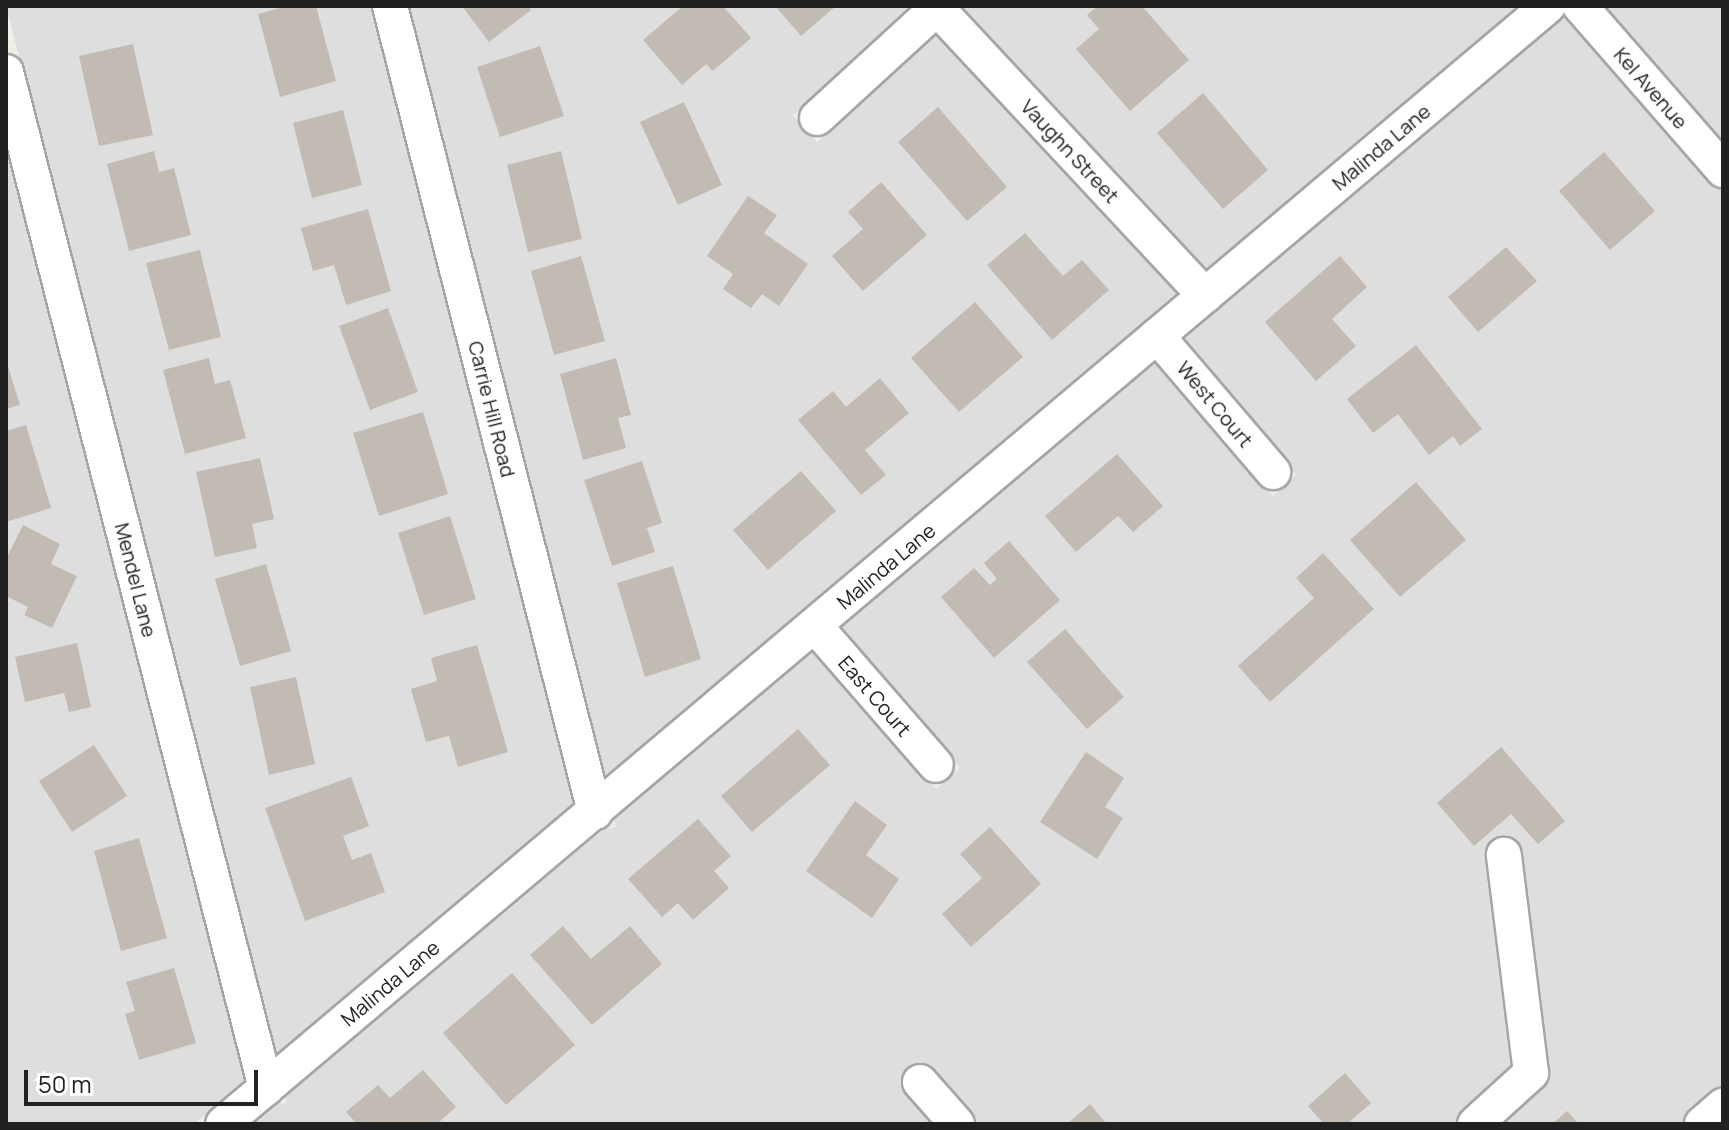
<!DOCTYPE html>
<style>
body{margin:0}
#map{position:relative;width:1729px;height:1130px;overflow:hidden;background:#f1eee8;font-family:Manrope,sans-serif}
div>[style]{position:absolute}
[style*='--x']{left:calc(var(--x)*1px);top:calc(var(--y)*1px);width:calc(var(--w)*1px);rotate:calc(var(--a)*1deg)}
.residential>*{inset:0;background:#dfdede}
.building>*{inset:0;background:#c2bbb4}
.roads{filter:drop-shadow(2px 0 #a5a5a5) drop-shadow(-2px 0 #a5a5a5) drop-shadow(0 2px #a5a5a5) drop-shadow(0 -2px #a5a5a5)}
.street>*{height:34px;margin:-17px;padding:0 17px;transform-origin:17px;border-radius:17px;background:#fff}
span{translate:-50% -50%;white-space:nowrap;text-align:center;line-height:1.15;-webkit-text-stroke:6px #fff;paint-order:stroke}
.street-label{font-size:20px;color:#212121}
.frame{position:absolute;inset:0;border:8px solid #212121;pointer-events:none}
.scale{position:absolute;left:24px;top:1070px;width:234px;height:36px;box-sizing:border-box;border:4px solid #212121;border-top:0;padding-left:10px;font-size:24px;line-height:28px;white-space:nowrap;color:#212121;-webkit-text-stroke:6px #fff;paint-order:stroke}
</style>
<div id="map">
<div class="residential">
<div style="clip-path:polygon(6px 6px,373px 6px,576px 804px,275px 1056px)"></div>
<div style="clip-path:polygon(407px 6px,913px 6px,793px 115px,817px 142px,938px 32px,1180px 293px,604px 781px)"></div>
<div style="clip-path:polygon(957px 6px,1519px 6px,1204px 272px)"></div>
<div style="clip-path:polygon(1576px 6px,1723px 6px,1723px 1124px,251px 1124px,275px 1104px,286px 1103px,285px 1096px,604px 829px,616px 827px,614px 819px,814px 650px,936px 789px,960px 768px,839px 629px,1156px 360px,1273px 496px,1296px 475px,1181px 339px)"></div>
<div style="clip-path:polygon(6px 139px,247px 1080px,194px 1124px,6px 1124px)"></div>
</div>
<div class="building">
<div style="clip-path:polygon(287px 6px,316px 6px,336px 81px,280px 97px,258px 14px)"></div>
<div style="clip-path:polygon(462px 6px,528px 6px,531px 10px,489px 42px)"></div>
<div style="clip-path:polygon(683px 6px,723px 6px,751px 38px,713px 71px,706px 64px,682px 85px,643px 40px)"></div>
<div style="clip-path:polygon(775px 6px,836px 6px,801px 36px)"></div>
<div style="clip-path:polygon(1098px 6px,1142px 6px,1189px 60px,1130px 111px,1076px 49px,1099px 29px,1087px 15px)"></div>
<div style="clip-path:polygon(133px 44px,153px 135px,99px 146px,79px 56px)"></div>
<div style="clip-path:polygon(540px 46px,564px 116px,500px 137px,477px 67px)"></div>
<div style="clip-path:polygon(1203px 93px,1268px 170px,1223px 209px,1157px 133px)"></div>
<div style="clip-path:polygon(684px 102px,722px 185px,678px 205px,640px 122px)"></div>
<div style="clip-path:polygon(938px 107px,1007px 187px,967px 221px,898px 142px)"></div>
<div style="clip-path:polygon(343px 110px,362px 185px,312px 198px,293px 123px)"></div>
<div style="clip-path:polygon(154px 151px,159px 172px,174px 168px,191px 235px,129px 251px,107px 164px)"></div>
<div style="clip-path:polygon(561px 151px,582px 239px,528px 252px,507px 165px)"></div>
<div style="clip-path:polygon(1604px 152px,1655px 211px,1610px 250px,1559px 191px)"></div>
<div style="clip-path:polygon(881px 182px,927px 235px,863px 291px,832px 256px,863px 229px,848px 212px)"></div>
<div style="clip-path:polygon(748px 196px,777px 215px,764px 233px,808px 264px,779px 306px,762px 294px,751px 308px,723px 289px,733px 274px,707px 256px)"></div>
<div style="clip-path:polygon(368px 209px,391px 291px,346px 305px,334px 265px,313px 271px,301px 228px)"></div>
<div style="clip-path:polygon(1025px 233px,1063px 276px,1082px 260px,1109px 290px,1052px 340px,987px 265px)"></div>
<div style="clip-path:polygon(1506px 247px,1537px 281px,1478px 332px,1448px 297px)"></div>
<div style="clip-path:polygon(200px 250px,221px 337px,169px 350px,146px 263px)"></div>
<div style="clip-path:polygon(581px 256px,605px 341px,554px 355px,531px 271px)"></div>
<div style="clip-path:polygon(1340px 256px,1367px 287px,1332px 319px,1356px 346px,1316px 381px,1265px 322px)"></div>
<div style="clip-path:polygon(975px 302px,1023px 357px,959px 412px,911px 358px)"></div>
<div style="clip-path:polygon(388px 308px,418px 392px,370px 410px,339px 326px)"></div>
<div style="clip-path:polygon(1416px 345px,1482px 429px,1460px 446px,1453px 436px,1429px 455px,1398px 414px,1373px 433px,1347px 399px)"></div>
<div style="clip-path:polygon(209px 358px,215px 384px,230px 380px,246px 438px,185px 454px,163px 370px)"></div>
<div style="clip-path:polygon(616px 358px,631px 415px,618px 418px,626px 448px,583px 460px,560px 374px)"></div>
<div style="clip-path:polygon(6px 360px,20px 405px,6px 409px)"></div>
<div style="clip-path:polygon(880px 378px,909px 413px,865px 450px,886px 475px,861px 495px,798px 420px,833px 391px,846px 407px)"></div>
<div style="clip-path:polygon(423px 412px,448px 494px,379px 516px,353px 433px)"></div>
<div style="clip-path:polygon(26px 425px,51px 508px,6px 522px,6px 431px)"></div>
<div style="clip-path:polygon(1117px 454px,1163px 506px,1133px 532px,1118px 516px,1076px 552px,1045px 516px)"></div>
<div style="clip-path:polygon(260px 458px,274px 519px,252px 524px,257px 548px,215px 557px,196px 472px)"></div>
<div style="clip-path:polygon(642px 461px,662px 523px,647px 528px,655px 552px,612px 566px,584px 480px)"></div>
<div style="clip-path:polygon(801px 471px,836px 511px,768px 570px,733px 530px)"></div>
<div style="clip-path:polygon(1416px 482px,1466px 540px,1400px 597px,1350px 540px)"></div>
<div style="clip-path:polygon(450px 516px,476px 599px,424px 615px,398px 533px)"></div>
<div style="clip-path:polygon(23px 525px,60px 544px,51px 564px,77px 576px,52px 628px,24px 615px,28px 607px,6px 596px,6px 559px)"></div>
<div style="clip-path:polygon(1009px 541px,1060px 600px,994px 658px,941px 597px,974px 568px,990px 585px,997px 579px,984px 563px)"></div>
<div style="clip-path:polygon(1323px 553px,1374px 609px,1270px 702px,1238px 666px,1314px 598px,1296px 578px)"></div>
<div style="clip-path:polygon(266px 564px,291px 651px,240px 666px,215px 579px)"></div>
<div style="clip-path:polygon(673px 566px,701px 659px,645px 677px,617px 583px)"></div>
<div style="clip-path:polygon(1065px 629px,1124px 697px,1087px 729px,1027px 662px)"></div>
<div style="clip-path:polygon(77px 643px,91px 707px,69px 712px,64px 693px,25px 702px,15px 657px)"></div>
<div style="clip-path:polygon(477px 645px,508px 752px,458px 767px,449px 736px,426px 742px,411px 689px,437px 681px,431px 658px)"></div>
<div style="clip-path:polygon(296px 677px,315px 764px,269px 775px,250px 687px)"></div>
<div style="clip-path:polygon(798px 729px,830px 765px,752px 832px,721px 796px)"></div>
<div style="clip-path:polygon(94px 745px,127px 796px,72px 832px,39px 781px)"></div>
<div style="clip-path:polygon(1501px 747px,1565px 821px,1538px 844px,1511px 814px,1474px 846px,1437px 803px)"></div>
<div style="clip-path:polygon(1086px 752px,1124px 778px,1105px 807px,1123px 818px,1097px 859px,1040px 822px)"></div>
<div style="clip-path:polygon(351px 777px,369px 826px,343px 836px,352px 860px,371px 853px,385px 892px,305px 921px,265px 808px)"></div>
<div style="clip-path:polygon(855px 801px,887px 825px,866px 855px,899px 879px,872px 918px,806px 871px)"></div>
<div style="clip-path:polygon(698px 819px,731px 856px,714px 871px,729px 888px,693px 920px,678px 903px,662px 917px,628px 879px)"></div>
<div style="clip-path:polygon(990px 827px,1041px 884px,971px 947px,942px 914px,982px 878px,960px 854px)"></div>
<div style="clip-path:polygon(139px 838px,167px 938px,121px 951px,94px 851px)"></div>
<div style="clip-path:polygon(563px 926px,591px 959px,630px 926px,662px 964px,592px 1025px,530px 955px)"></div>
<div style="clip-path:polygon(174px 968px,196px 1043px,139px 1060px,125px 1014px,135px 1011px,126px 982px)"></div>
<div style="clip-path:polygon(512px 973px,575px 1045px,506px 1105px,443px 1033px)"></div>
<div style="clip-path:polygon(423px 1070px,456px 1107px,437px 1124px,357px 1124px,346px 1112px,378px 1085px,390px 1098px)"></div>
<div style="clip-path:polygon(1345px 1073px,1371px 1103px,1347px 1124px,1324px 1124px,1308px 1106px)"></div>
<div style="clip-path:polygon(1090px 1104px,1107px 1124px,1067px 1124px)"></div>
<div style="clip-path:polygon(1567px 1111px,1579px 1124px,1552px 1124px)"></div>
</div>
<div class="roads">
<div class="street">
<div style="--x:390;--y:6;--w:832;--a:75.73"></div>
<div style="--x:935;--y:6;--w:396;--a:47"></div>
<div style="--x:1580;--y:6;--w:218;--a:48.9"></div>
<div style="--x:6;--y:72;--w:1049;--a:75.65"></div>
<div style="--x:817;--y:118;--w:163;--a:-42.5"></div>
<div style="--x:1157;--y:336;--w:179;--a:49.5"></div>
<div style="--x:815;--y:626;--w:184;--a:49"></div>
<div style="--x:920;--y:1082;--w:56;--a:48.6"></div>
<div style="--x:223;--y:1124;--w:1734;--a:-40.16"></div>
<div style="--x:1475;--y:1124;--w:76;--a:-42.3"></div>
<div style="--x:1531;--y:1073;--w:220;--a:-97.1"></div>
<div style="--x:1702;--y:1124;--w:28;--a:-41"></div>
</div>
</div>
<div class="street-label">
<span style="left:1651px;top:88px;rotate:49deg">Kel Avenue</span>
<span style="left:1381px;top:147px;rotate:-40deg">Malinda Lane</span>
<span style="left:1070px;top:151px;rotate:47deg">Vaughn Street</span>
<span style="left:1215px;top:404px;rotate:50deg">West Court</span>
<span style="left:492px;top:409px;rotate:76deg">Carrie Hill Road</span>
<span style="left:886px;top:566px;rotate:-40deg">Malinda Lane</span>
<span style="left:136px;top:580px;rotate:76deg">Mendel Lane</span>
<span style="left:875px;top:696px;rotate:49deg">East Court</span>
<span style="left:390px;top:983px;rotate:-40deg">Malinda Lane</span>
</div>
<div class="frame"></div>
<div class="scale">50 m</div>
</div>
